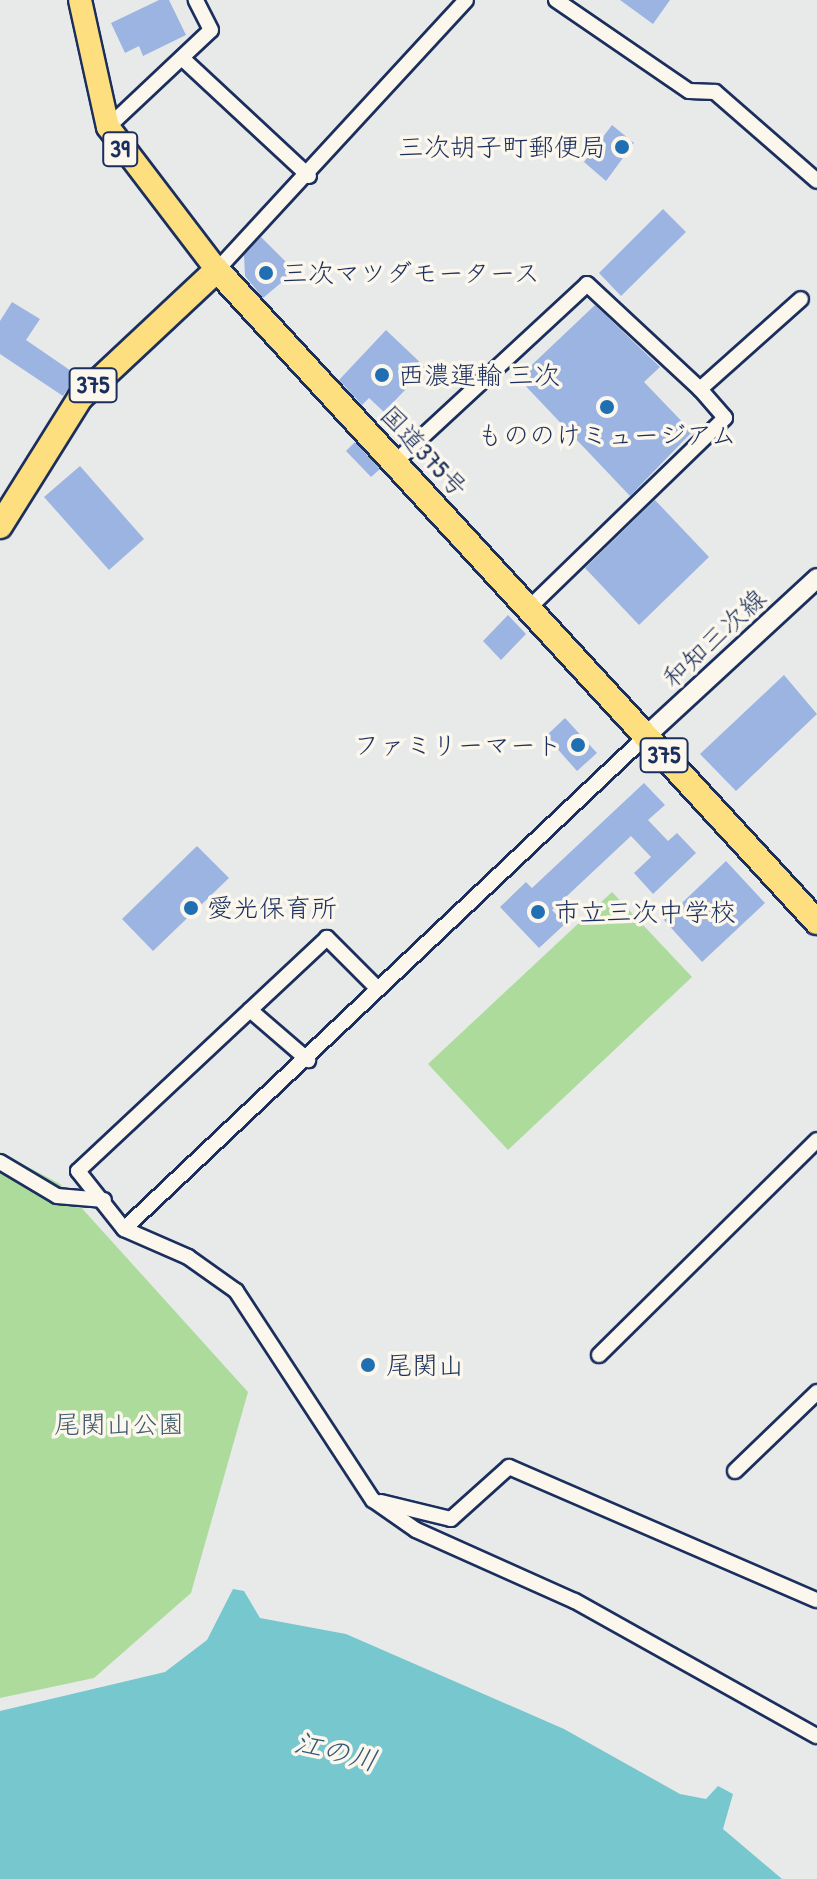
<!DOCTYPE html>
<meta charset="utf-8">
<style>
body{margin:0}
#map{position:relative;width:817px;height:1879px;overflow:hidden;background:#e8eaea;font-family:"Patrick Hand","Klee One",sans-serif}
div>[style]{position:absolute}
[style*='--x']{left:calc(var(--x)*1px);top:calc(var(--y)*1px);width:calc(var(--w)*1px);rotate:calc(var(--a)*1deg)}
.green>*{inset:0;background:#acdb9b}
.water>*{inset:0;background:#76c7ce}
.building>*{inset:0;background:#9cb4e1}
.roads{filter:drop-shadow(2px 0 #1b2f5e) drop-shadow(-2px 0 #1b2f5e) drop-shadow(0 2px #1b2f5e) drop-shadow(0 -2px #1b2f5e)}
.street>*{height:14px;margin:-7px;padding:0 7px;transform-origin:7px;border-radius:7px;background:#fbf7ec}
.secondary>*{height:18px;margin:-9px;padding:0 9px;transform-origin:9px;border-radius:9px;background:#fbf7ec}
.primary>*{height:22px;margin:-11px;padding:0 11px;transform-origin:11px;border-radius:11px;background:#fedf80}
.highway>*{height:24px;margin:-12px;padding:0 12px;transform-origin:12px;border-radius:12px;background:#fedf80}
.dots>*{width:22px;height:22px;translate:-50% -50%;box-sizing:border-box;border:4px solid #fbf7ec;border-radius:50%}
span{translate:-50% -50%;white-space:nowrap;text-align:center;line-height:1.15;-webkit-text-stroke:7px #fbf7ec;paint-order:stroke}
.shield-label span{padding:2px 6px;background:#fbf7ec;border:2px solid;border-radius:6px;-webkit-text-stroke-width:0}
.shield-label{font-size:24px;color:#1b2f5e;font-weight:700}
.poi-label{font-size:26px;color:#1b2f5e}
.right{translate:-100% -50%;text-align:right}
.left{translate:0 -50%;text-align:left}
.street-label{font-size:26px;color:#1b2f5e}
.park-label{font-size:26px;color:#3f5a6d}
.water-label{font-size:28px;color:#32557a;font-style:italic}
</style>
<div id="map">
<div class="green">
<div style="clip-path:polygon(612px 892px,692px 977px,508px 1150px,428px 1064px)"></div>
<div style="clip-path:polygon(0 1152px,60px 1184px,248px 1392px,191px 1593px,94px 1678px,0 1698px)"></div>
</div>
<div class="water">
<div style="clip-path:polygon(233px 1589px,244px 1591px,260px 1618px,346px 1634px,564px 1729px,680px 1794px,706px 1799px,718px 1786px,733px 1794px,723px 1829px,782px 1879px,0 1879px,0 1711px,165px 1672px,207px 1640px)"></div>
</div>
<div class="building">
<div style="clip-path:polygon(159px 0,169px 0,186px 35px,143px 56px,139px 46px,125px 53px,111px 23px)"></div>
<div style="clip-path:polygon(620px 0,670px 0,653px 24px)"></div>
<div style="clip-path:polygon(612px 125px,634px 143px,606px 181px,584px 162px)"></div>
<div style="clip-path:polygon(663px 209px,686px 232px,621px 296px,599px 273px)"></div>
<div style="clip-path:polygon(261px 237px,295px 271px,263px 298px,245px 276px,244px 255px)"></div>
<div style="clip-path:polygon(12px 302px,40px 319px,26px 340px,77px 375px,63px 396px,0 354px,0 321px)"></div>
<div style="clip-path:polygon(595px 305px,660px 367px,644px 382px,692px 432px,630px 496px,518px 378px)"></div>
<div style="clip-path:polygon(386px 330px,426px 368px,384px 412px,369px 398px,362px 405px,339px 380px)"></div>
<div style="clip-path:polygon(355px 442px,380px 469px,371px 477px,346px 451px)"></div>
<div style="clip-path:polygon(80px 466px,144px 539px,109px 570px,44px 497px)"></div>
<div style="clip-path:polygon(655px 500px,709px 557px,639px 625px,585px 568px)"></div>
<div style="clip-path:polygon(508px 615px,526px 634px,501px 660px,483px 641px)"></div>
<div style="clip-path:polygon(784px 675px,817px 714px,736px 791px,700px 754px)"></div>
<div style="clip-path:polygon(565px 718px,597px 753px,577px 771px,546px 736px)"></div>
<div style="clip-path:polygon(644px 783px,665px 805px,648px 820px,668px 841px,677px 833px,696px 853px,653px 894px,634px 873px,651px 857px,631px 836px,552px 910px,565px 924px,539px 948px,500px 907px,526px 882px,532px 888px)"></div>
<div style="clip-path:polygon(197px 846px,229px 878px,153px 951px,122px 919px)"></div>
<div style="clip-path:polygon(726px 861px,765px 903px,702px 962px,664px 920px)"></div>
</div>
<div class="roads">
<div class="street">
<div style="--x:556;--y:0;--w:161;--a:34.4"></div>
<div style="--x:689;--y:91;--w:26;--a:2"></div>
<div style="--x:715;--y:92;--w:135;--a:41.1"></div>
<div style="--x:183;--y:59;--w:172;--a:42.9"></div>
<div style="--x:108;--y:127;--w:141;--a:-43.3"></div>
<div style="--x:211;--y:30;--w:34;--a:-117"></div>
<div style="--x:217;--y:270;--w:367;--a:-47.3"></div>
<div style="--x:700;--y:389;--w:135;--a:-41.7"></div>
<div style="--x:394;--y:463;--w:263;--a:-42.8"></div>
<div style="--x:587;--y:284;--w:154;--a:42.9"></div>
<div style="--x:700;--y:389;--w:38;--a:49"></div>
<div style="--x:725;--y:418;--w:269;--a:135.9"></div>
<div style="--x:377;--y:988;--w:71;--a:-135"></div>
<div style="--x:327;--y:938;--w:341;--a:136.9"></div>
<div style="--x:78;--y:1171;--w:74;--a:51.6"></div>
<div style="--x:124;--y:1229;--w:70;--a:23.6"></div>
<div style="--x:188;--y:1257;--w:59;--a:35.3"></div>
<div style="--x:236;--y:1291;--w:250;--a:56.8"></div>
<div style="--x:373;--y:1500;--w:52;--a:34.9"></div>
<div style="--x:416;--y:1530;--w:174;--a:24.1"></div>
<div style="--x:575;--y:1601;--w:277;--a:29.2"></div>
<div style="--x:250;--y:1010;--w:77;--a:40.8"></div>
<div style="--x:0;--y:1162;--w:66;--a:30.8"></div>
<div style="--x:57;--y:1196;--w:47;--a:4.9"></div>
<div style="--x:124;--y:1229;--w:718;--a:-43.36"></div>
<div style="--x:599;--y:1355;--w:306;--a:-44.6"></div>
<div style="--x:735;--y:1471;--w:114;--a:-43.9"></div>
<div style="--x:381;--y:1502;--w:72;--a:13.7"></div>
<div style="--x:451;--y:1519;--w:78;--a:-41.9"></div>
<div style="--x:509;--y:1467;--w:335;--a:23.4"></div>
</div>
<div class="secondary">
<div style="--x:646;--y:736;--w:233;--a:-42.7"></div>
</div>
<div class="primary">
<div style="--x:80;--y:0;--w:130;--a:77.6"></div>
<div style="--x:108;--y:127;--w:180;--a:52.7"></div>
</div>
<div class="highway">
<div style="--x:0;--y:526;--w:151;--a:-58"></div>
<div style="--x:80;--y:398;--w:187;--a:-43.1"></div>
<div style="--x:217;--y:270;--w:886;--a:47.38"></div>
</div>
</div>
<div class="dots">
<div style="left:622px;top:147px;background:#1f6fb2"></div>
<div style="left:266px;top:273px;background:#1f6fb2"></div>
<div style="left:382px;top:375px;background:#1f6fb2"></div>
<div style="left:607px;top:407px;background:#1f6fb2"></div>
<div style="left:578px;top:745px;background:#1f6fb2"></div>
<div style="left:191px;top:908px;background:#1f6fb2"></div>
<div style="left:538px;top:912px;background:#1f6fb2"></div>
<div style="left:368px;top:1365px;background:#1f6fb2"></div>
</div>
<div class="shield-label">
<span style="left:120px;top:149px">39</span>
<span style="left:93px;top:385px">375</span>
<span style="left:664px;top:755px">375</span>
</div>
<div class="poi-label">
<span class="right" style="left:606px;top:147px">三次胡子町郵便局</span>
<span class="left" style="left:282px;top:273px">三次マツダモータース</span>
<span class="left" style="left:398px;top:375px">西濃運輸 三次</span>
<span style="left:607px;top:435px">もののけミュージアム</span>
<span class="right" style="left:562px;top:745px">ファミリーマート</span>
<span class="left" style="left:207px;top:908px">愛光保育所</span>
<span class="left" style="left:554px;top:912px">市立三次中学校</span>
<span class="left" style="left:386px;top:1365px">尾関山</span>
</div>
<div class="street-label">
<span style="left:424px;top:451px;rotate:47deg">国道375号</span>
<span style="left:714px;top:638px;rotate:-43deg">和知三次線</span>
</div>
<div class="park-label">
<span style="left:119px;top:1424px">尾関山公園</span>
</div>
<div class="water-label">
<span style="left:336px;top:1751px;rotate:14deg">江の川</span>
</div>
</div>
